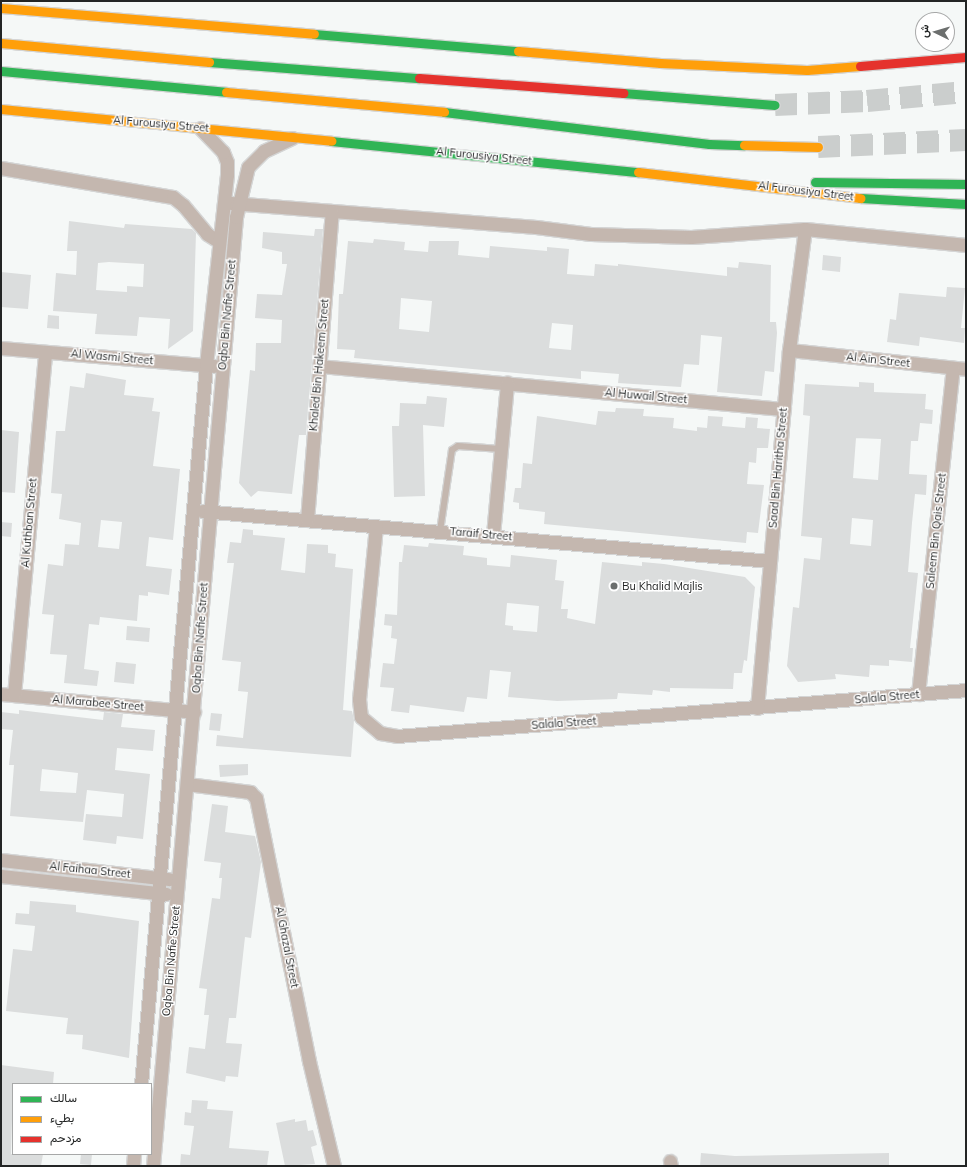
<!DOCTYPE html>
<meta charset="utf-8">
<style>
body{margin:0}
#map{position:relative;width:967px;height:1167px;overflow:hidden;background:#f5f8f7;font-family:Mulish,Vazirmatn,sans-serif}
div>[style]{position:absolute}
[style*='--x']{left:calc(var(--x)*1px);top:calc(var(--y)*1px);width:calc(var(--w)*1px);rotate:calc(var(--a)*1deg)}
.building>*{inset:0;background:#dbdddd}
.highway-tunnel>*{height:22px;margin-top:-11px;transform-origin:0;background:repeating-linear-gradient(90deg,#cbcecd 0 22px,transparent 0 33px)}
.roads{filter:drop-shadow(1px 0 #d4d5d5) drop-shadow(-1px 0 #d4d5d5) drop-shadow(0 1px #d4d5d5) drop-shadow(0 -1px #d4d5d5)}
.lane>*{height:6px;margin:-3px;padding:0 3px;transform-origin:3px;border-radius:3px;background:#c4b7af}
.street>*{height:13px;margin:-6.5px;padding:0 6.5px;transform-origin:6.5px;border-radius:6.5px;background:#c4b7af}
.fast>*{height:9px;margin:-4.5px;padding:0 4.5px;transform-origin:4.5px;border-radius:4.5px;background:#30b455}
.slow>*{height:9px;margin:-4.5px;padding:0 4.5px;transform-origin:4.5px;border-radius:4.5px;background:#ff9f0a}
.jam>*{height:9px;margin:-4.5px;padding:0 4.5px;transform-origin:4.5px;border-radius:4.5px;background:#e5322d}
.dots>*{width:11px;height:11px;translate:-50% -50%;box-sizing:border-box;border:2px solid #fff;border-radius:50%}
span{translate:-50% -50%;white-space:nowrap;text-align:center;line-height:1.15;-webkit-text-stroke:3px #fff;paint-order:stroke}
.street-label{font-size:11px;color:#232525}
.poi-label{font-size:11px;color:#232525}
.left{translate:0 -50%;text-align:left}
.frame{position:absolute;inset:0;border:2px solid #232525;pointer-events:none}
.legend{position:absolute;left:12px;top:1083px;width:140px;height:72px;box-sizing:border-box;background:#fff;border:1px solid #a7a8a8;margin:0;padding:5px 7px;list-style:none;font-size:12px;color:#232525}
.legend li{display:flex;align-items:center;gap:8px;height:20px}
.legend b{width:20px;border:1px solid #a7a8a8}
.north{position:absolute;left:915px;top:12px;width:40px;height:40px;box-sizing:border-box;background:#fff;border:1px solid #a7a8a8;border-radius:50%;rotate:275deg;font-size:11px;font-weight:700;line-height:16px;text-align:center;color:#232525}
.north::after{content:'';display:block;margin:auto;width:14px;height:18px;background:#6c6f6e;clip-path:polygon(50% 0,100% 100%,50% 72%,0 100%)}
</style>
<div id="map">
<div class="building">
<div style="clip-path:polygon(evenodd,69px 221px,124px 228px,125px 224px,192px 229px,196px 233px,193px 331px,168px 349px,170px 319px,139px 317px,137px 336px,95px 334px,97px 314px,53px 311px,56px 273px,76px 275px,77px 251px,67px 251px,69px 221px,109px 262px,144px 264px,143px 287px,127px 286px,127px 292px,96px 290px,98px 263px,109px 262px)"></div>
<div style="clip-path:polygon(315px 229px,323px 229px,306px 435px,299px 435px,292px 494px,258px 491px,251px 497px,239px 483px,250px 370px,255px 371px,256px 343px,281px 343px,282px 320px,255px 318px,257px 294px,282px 295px,287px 264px,282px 264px,282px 252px,262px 248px,263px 232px,314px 236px)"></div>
<div style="clip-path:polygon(evenodd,374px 239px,405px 242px,404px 250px,428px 252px,429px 241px,459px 241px,458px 255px,489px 258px,490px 246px,547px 251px,547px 247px,569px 249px,567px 274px,594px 276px,595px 264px,618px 266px,618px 264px,727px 276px,727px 267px,738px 268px,739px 262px,771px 265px,770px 322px,776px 322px,777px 333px,774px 372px,765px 371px,762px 396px,717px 392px,722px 337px,701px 335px,699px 365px,684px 364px,681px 387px,618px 383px,619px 374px,581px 371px,581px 379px,354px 358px,355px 350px,337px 349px,339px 294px,343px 294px,348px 241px,373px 243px,374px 239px,401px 298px,432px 301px,429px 332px,399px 329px,401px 298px,374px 239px,552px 323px,573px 325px,571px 350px,549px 348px,552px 323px)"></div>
<div style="clip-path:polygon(823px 255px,841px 257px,840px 272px,822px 270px)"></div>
<div style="clip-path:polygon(1px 272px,31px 275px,28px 309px,1px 307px)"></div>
<div style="clip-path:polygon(947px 287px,965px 288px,961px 328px,965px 328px,964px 343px,920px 337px,919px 346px,887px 342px,890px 319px,896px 320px,899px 293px,946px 297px)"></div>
<div style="clip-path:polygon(48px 315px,59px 316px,59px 329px,47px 328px)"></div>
<div style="clip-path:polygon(evenodd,86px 373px,126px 380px,124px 395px,154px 398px,152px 411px,160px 412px,153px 466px,180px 469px,173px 540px,149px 537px,146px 566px,172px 569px,169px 595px,148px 592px,148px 596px,139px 595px,137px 621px,100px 617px,99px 625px,89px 624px,84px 669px,99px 671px,97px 686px,64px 683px,67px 655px,50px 654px,54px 615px,42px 614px,48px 564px,63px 566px,65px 544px,79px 545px,81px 523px,59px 519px,62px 494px,51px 493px,56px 431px,65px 431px,70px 386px,84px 388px,86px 373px,101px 520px,122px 522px,119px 549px,98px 547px,101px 520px)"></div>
<div style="clip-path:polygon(evenodd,859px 382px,874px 383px,874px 392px,926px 394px,925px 409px,933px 410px,932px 424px,920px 423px,918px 441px,911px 441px,909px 474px,927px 475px,926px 495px,915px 494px,912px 523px,908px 572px,918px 573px,910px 648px,913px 648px,912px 662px,889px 660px,889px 666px,870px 665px,869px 677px,835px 674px,836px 679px,798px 682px,787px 666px,793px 607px,799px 608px,804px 558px,820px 560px,822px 538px,801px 536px,810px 416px,803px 415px,805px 384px,859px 387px,859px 382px,856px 438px,881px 439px,878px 480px,853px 478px,856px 438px,859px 382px,852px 518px,873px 520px,871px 546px,850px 544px,852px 518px)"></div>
<div style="clip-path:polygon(427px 396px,447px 398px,444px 427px,423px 425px,425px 496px,394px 497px,392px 426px,399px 426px,400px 403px,426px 404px)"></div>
<div style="clip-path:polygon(616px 408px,644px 409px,643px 416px,674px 418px,673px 428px,697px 431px,697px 427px,707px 428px,708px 416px,723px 417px,722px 426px,745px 428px,746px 417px,758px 418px,757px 428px,770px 429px,768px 448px,757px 448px,756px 463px,749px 462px,747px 484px,764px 485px,758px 533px,747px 532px,746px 543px,544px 524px,545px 512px,519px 509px,519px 503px,513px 502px,515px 488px,521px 488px,523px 463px,532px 464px,537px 416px,596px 425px,598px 411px,615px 412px)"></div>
<div style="clip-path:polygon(1px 430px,19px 432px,15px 493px,1px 492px)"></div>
<div style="clip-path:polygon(1px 522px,12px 523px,11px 537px,1px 536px)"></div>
<div style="clip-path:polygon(243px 529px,253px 530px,253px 535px,285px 538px,281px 570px,305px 573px,307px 544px,328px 545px,328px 553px,336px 554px,335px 567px,353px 569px,343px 710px,352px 711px,354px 720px,351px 757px,216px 746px,217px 735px,243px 738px,248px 692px,238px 691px,241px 662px,222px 660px,234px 563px,227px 563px,230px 542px,241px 543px)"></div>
<div style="clip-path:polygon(evenodd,429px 543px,464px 546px,463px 555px,487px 558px,487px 565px,510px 567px,511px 555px,557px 560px,555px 580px,564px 581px,561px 609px,568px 609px,567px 618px,595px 624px,602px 562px,642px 566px,642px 562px,664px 564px,745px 577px,755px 587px,747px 661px,744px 660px,742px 673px,734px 673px,733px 689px,670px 688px,670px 692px,653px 690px,652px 695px,618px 693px,617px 699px,557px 701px,508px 697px,511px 672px,490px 670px,487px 699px,467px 697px,464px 712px,410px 705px,409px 713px,391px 711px,394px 688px,380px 687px,383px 663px,394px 664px,397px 639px,391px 638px,392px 626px,384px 625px,385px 614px,397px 615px,399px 562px,402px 562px,404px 545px,428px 547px,429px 543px,507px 603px,539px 606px,537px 632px,513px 630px,513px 626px,505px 625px,507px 603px)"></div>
<div style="clip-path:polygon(127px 626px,150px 628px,149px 642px,126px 640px)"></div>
<div style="clip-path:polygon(116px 662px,136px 664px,134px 684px,114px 682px)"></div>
<div style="clip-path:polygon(evenodd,19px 710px,103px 720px,104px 712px,123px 714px,121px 727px,155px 730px,153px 751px,117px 748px,115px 770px,150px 774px,143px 839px,117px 836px,116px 844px,83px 840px,86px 814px,122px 817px,124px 794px,87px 790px,83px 822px,10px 816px,14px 765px,9px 765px,13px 730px,1px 729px,1px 712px,19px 714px,19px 710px,42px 769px,78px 773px,76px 793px,40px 791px,42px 769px)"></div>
<div style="clip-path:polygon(211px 713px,222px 714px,220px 731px,209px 730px)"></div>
<div style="clip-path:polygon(248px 764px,248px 775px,220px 777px,219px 765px)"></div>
<div style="clip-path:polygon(212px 804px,228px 806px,225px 832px,255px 836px,261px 862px,251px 938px,245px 937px,236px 1018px,229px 1018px,226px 1043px,242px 1044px,238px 1077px,226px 1076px,225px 1082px,186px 1073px,189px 1047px,205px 1049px,209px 1015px,204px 1015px,207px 989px,199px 988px,212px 898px,220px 899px,222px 878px,219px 878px,221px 863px,204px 861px)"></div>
<div style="clip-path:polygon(30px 901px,76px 905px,76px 912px,139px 921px,129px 1058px,82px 1049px,83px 1035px,66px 1034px,68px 1018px,6px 1011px,13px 949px,32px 951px,35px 926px,15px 924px,16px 913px,29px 914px)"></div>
<div style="clip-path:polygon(1px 1065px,54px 1072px,53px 1084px,13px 1084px,11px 1154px,43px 1154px,41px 1166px,1px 1166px)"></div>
<div style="clip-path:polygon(192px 1100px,208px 1101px,207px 1109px,233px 1111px,229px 1148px,269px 1151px,267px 1166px,180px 1166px,181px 1154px,190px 1155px,194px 1126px,184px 1125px,185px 1112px,191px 1113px)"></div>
<div style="clip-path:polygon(295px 1119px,295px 1122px,306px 1120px,308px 1131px,313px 1130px,317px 1145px,311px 1147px,315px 1164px,285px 1166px,276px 1123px)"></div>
<div style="clip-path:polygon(701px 1153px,735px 1156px,889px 1153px,889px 1166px,700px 1166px)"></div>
<div style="clip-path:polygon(81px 1154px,92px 1154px,91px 1165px,80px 1164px)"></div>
</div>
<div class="highway-tunnel">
<div style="--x:775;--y:105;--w:92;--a:-2.5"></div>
<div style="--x:867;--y:101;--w:99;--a:-5.2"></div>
<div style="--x:818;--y:147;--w:148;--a:-2.7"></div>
</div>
<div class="roads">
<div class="lane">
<div style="--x:440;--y:531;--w:82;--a:-81.6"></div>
<div style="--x:452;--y:450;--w:7;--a:-34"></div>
<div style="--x:458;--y:446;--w:43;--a:4"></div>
</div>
<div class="street">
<div style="--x:1;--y:168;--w:174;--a:9.6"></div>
<div style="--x:173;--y:197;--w:13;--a:39"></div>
<div style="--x:183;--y:205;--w:38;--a:50"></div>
<div style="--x:207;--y:234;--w:13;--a:32"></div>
<div style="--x:231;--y:203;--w:306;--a:4.5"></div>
<div style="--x:536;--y:227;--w:55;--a:7.3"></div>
<div style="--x:591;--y:234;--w:100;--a:1.7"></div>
<div style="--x:691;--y:237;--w:114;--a:-4"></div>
<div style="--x:805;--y:229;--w:162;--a:5.7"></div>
<div style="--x:1;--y:348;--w:214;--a:4.8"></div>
<div style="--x:789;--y:350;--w:178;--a:6.1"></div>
<div style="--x:319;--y:366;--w:467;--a:5.3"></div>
<div style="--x:202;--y:511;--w:570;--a:5.03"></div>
<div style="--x:307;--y:520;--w:310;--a:-85.4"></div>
<div style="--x:376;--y:526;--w:174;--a:95.6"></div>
<div style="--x:359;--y:699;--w:18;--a:84"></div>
<div style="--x:361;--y:717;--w:25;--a:40"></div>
<div style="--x:380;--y:733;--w:17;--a:10"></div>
<div style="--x:397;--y:736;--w:571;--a:-4.62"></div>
<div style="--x:493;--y:535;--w:153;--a:-84.7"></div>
<div style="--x:1;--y:694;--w:194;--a:5.3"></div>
<div style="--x:918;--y:694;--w:328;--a:-83.9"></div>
<div style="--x:14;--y:695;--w:344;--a:-84.8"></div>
<div style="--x:757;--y:708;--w:359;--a:-84.9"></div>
<div style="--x:789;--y:350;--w:122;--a:-82.5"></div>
<div style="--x:187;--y:784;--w:64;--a:7.2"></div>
<div style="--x:250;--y:792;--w:8;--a:45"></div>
<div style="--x:256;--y:798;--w:268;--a:78.6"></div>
<div style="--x:309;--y:1061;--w:108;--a:76.6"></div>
<div style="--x:1;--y:860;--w:169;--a:6.5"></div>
<div style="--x:1;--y:876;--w:166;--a:6.2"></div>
<div style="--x:141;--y:1084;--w:722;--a:-84.83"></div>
<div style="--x:206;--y:365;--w:191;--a:-83.7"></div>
<div style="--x:227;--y:175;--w:13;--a:-90"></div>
<div style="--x:227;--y:162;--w:11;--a:-112"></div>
<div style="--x:223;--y:152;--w:33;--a:-134"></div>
<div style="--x:670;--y:1161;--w:5;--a:79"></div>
<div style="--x:133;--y:1166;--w:12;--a:-85"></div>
<div style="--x:153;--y:1166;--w:953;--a:-85"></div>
<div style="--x:236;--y:217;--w:51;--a:-76.5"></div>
<div style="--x:248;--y:167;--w:23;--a:-45"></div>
<div style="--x:264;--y:151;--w:31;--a:-25"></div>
</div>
<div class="fast">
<div style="--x:314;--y:34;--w:205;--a:4.8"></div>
<div style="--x:209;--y:62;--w:211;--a:4.4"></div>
<div style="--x:1;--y:71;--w:226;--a:5.3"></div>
<div style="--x:623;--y:93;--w:152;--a:4.5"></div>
<div style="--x:444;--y:112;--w:267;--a:6.9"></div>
<div style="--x:709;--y:144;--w:35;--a:2"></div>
<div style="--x:331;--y:141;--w:309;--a:5.8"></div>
<div style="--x:815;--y:182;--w:151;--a:0.8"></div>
<div style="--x:860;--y:198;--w:106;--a:3.2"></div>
</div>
<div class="slow">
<div style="--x:1;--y:8;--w:314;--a:4.7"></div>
<div style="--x:1;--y:43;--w:209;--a:5.2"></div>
<div style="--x:518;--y:51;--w:143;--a:4.8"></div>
<div style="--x:660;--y:63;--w:147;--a:2.7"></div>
<div style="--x:807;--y:70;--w:53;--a:-4.3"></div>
<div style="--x:226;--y:92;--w:219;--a:5.2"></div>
<div style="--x:1;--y:109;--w:332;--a:5.5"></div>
<div style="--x:744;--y:145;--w:74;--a:1.5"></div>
<div style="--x:638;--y:172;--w:224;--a:6.7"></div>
</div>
<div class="jam">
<div style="--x:860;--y:66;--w:106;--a:-4.9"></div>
<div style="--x:419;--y:78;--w:205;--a:4.2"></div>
</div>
</div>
<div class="dots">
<div style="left:614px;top:586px;background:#6c6f6e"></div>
</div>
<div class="street-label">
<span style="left:161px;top:124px;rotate:5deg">Al Furousiya Street</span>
<span style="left:484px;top:156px;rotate:6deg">Al Furousiya Street</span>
<span style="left:806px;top:191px;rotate:7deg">Al Furousiya Street</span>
<span style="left:227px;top:315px;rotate:-85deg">Oqba Bin Nafie Street</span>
<span style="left:112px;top:357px;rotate:5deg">Al Wasmi Street</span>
<span style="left:878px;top:360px;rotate:6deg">Al Ain Street</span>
<span style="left:319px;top:365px;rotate:-85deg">Khaled Bin Hakeem Street</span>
<span style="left:646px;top:396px;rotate:5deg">Al Huwail Street</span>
<span style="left:778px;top:468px;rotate:-85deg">Saad Bin Haritha Street</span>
<span style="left:29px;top:523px;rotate:-85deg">Al Kuthban Street</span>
<span style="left:936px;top:531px;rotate:-84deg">Saleem Bin Qais Street</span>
<span style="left:481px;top:534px;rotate:5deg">Taraif Street</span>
<span style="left:200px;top:638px;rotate:-86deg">Oqba Bin Nafie Street</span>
<span style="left:887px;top:697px;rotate:-5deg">Salala Street</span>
<span style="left:98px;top:703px;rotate:5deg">Al Marabee Street</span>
<span style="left:564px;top:723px;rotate:-4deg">Salala Street</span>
<span style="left:90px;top:870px;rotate:6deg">Al Faihaa Street</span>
<span style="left:287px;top:947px;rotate:79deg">Al Ghazal Street</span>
<span style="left:171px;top:961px;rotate:-85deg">Oqba Bin Nafie Street</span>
</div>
<div class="poi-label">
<span class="left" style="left:622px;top:586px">Bu Khalid Majlis</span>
</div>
<div class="frame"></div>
<ul class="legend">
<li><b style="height:5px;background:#30b455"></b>سالك</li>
<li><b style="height:5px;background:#ff9f0a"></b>بطيء</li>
<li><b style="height:5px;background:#e5322d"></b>مزدحم</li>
</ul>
<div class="north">ش</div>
</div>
